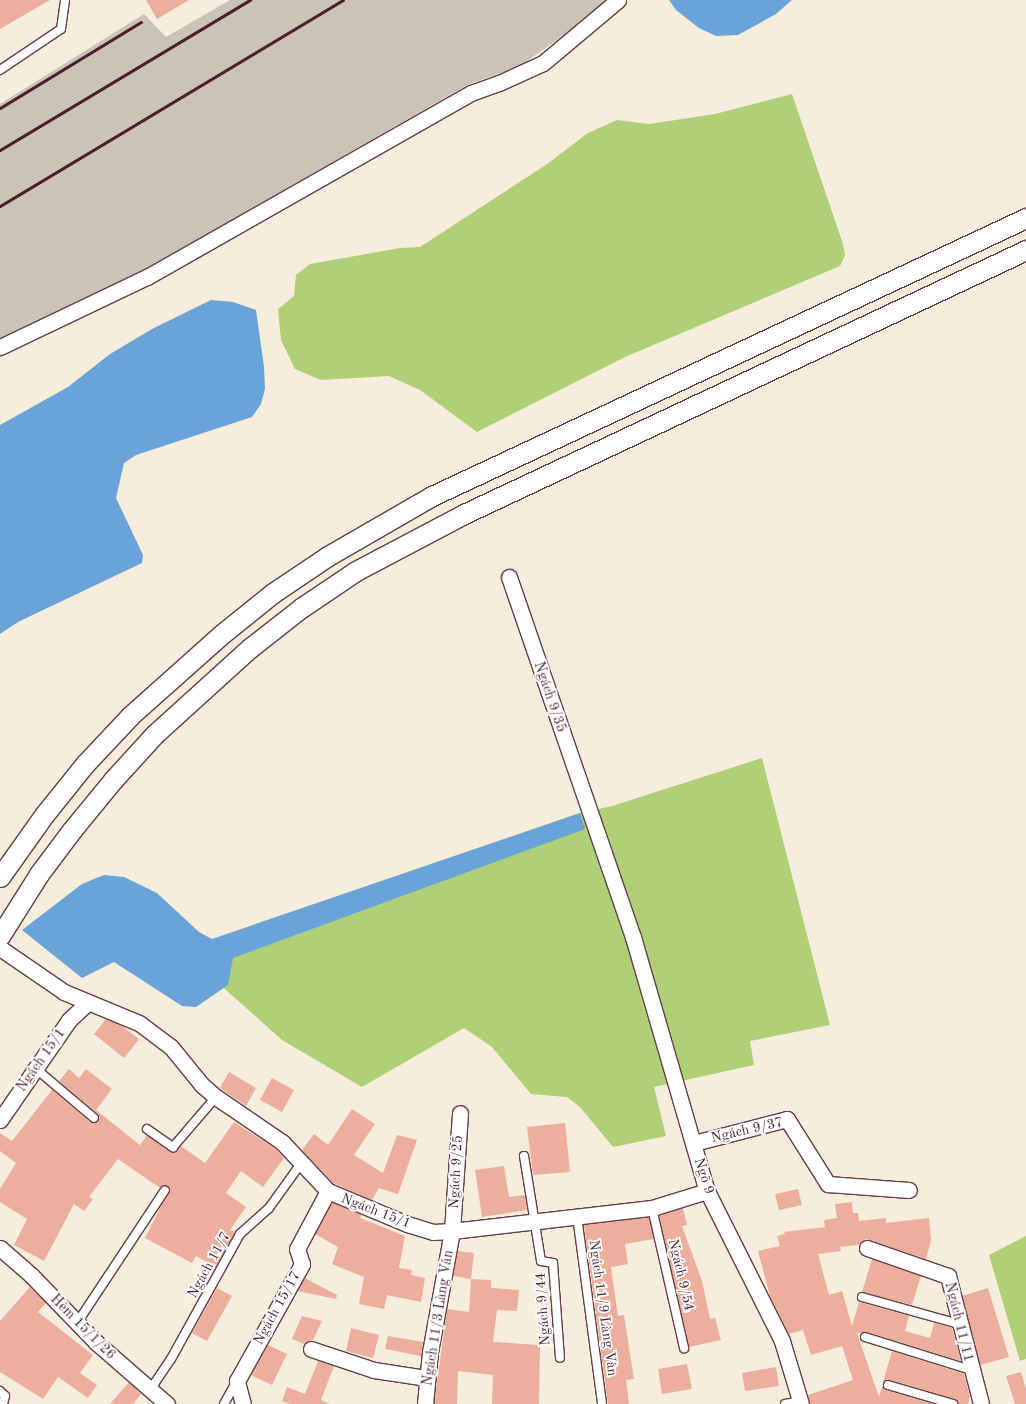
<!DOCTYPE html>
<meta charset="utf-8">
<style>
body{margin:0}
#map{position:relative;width:1026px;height:1404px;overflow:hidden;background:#f7eddc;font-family:"Old Standard TT",serif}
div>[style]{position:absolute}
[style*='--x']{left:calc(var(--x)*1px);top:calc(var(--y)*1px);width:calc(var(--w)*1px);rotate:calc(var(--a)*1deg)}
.industrial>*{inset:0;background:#cbc2b8}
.green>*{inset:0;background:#b0d078}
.water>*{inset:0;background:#69a3d8}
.building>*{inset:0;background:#edaf9d}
.roads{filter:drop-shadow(1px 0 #643e46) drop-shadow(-1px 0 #643e46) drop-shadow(0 1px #643e46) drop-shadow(0 -1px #643e46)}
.service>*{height:8px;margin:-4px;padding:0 4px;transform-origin:4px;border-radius:4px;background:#fff}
.minor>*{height:15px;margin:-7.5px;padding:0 7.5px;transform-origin:7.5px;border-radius:7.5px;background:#fff}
.tertiary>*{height:19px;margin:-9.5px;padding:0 9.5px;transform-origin:9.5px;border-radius:9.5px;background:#fff}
.rail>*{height:3px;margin:-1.5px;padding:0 1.5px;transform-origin:1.5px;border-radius:1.5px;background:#4a1f2b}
span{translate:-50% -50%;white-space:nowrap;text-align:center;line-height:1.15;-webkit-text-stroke:3.5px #fff;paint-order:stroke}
.street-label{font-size:14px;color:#4a1f2b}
</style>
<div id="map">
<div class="industrial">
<div style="clip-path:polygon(230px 0,606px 0,596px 12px,520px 66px,469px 84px,144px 270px,0 343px,0 104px,144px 14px,166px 37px)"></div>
</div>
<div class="green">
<div style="clip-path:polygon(792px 94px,843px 244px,845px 255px,840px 266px,625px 357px,477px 432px,420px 390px,389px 376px,321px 380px,295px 369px,281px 340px,278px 309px,294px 296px,296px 275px,310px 264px,400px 248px,420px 247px,547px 164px,588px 133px,617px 120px,649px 124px,715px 114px)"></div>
<div style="clip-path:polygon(762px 758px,830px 1025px,750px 1041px,754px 1065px,654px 1087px,666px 1136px,613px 1147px,580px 1107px,567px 1097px,531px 1094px,492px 1047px,464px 1028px,362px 1087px,282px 1040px,181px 950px,580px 813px,612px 806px)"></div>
<div style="clip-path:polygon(1026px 1236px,1026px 1359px,1020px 1361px,989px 1255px)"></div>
</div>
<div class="water">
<div style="clip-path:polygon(669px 0,792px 0,776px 14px,738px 35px,716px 36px,699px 28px,676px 10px)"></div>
<div style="clip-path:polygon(211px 300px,233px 302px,256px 310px,264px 367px,265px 389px,261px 404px,252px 417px,136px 455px,124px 463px,116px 498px,143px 555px,142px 563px,18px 622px,0 634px,0 425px,68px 387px,110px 354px,152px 329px)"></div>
<div style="clip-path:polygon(580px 813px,585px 829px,233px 958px,228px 985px,196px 1007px,182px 1006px,114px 962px,82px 978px,22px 930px,82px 884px,104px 875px,124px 877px,157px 893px,199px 932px,212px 939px)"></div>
</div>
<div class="building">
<div style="clip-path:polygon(0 0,50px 0,0 29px)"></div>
<div style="clip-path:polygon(146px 0,189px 0,157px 19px)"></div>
<div style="clip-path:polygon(106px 1019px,122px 1026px,139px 1039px,124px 1058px,94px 1034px)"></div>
<div style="clip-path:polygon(69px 1069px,79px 1078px,86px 1069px,112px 1089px,96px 1110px,140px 1145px,147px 1135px,172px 1152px,181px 1146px,205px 1163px,234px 1122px,276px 1149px,284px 1158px,263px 1187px,241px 1171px,226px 1193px,246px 1207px,230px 1230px,235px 1232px,216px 1267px,196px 1256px,192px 1263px,145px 1238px,170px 1188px,165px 1185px,160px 1188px,118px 1159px,89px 1197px,93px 1199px,84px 1211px,74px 1204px,44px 1261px,14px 1245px,27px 1219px,0 1202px,0 1189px,16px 1163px,0 1151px,0 1133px,12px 1141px,52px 1090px,90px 1122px,98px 1122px,98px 1114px,59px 1081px)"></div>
<div style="clip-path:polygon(229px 1072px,256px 1088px,246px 1106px,220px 1088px)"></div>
<div style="clip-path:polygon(272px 1078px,294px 1090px,282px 1112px,260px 1100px)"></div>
<div style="clip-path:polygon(352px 1109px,375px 1124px,354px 1155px,383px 1173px,397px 1135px,417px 1140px,398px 1194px,379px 1188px,372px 1200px,333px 1183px,302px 1150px,314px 1134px,328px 1145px)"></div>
<div style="clip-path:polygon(565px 1123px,570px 1172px,533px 1175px,527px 1127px)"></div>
<div style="clip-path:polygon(504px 1166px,509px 1197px,525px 1195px,527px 1210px,482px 1217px,475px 1170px)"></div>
<div style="clip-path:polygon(798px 1189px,802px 1205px,779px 1210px,775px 1194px)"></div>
<div style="clip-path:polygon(332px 1202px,362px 1215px,360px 1218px,405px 1236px,399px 1268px,412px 1270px,411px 1275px,425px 1278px,421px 1302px,387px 1295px,384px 1309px,359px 1304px,364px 1277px,332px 1264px,338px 1247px,315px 1234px)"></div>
<div style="clip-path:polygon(852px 1202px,853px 1213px,858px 1213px,859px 1221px,886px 1218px,886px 1223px,929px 1218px,931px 1240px,926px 1259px,866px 1239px,858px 1245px,840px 1247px,841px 1251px,818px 1254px,829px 1295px,842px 1291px,852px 1326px,859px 1302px,909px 1316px,905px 1331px,930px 1338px,934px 1323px,952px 1328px,961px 1361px,867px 1332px,857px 1333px,879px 1397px,883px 1385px,886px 1390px,933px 1404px,810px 1404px,808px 1395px,853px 1380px,842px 1346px,811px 1355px,803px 1330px,789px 1334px,770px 1296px,758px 1251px,780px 1246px,777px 1236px,785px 1234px,784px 1232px,825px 1227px,824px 1220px,837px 1218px,835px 1204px)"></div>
<div style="clip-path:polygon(683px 1208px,687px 1225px,682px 1226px,702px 1281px,710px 1319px,715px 1318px,721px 1340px,689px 1347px,659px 1215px)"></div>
<div style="clip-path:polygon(649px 1217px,654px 1239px,625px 1244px,628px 1264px,611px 1267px,618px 1316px,624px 1315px,634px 1379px,626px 1380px,629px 1404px,608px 1404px,584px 1225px)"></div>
<div style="clip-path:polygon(458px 1251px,474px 1253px,471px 1279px,453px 1276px)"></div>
<div style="clip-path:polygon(872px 1259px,921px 1276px,912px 1305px,862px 1292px)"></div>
<div style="clip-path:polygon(305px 1278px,337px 1295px,336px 1299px,297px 1291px)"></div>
<div style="clip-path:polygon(471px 1279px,491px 1280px,491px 1288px,519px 1290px,517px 1311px,497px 1310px,493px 1342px,540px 1345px,539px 1404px,492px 1404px,493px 1375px,458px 1371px,457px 1404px,434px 1404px,447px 1309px,469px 1312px)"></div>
<div style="clip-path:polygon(30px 1287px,46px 1303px,38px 1312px,93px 1355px,80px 1373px,97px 1385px,88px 1398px,58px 1377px,43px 1399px,0 1372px,0 1321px)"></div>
<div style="clip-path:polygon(217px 1288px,232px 1296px,207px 1341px,192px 1333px)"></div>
<div style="clip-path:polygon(988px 1288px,1009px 1357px,980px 1365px,962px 1296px)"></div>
<div style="clip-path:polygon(302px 1316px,322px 1321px,313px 1340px,304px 1344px,292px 1339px)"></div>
<div style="clip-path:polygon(351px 1328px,379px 1335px,373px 1358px,346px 1351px)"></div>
<div style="clip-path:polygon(388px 1336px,423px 1342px,421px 1356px,385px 1349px)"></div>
<div style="clip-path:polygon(268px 1345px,287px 1354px,272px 1385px,251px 1375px)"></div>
<div style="clip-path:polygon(892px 1351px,964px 1374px,970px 1397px,968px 1404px,958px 1404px,955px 1399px,890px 1380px,883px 1382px)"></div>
<div style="clip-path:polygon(318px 1361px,334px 1366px,321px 1400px,329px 1404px,290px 1404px,282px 1401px,287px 1387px,305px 1394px)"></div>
<div style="clip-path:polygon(687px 1364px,692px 1389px,662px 1394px,658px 1369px)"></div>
<div style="clip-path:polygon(776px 1367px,779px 1386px,745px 1391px,742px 1373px)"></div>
<div style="clip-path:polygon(1021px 1372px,1026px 1389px,1026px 1404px,1015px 1404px,1006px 1376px)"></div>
<div style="clip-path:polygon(129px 1382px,141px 1394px,133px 1404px,110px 1404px)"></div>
</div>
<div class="roads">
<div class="service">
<div style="--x:0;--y:70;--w:73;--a:-33.9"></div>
<div style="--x:61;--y:29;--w:29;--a:-82"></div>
<div style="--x:35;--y:1068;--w:77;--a:40.3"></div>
<div style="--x:147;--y:1129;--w:32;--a:35"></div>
<div style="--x:173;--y:1147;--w:66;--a:-49.3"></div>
<div style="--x:524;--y:1156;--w:106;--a:80.8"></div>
<div style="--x:541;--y:1261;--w:12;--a:9"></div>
<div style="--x:553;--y:1263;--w:95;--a:85.8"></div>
<div style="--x:652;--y:1208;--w:144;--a:77.1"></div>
<div style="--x:577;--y:1216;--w:190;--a:82.4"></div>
<div style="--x:862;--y:1297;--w:101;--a:15.6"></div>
<div style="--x:77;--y:1323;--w:159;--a:-56.5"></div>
<div style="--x:865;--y:1337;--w:111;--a:17.3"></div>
<div style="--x:888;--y:1385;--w:68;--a:16.3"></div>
<div style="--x:150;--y:1390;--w:37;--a:-56"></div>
<div style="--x:171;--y:1359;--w:143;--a:-61.1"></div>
<div style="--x:240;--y:1234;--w:39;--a:-42"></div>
<div style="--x:269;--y:1208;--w:57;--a:-54.3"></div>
<div style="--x:0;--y:1391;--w:7;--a:45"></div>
<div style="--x:5;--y:1396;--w:8;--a:104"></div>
<div style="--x:224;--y:1404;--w:25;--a:-61"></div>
<div style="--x:785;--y:1404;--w:15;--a:-11"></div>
</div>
<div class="minor">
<div style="--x:0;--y:347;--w:163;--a:-25.5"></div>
<div style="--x:147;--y:277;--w:373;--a:-29.6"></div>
<div style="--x:471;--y:93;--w:30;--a:-20"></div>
<div style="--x:499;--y:83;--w:48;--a:-24.4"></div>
<div style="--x:543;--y:63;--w:98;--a:-40"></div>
<div style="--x:509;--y:577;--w:381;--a:71"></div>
<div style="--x:633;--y:937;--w:265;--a:73.8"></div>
<div style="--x:707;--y:1191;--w:168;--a:63.4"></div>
<div style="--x:782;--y:1341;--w:66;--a:73.2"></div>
<div style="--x:0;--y:948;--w:78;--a:34.5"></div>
<div style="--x:64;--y:992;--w:81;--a:22.5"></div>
<div style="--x:139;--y:1023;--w:40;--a:37"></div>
<div style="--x:171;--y:1047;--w:49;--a:50.8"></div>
<div style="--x:202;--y:1085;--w:18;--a:41"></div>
<div style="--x:216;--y:1097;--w:80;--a:34.3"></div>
<div style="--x:282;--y:1142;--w:67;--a:46.8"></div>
<div style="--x:328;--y:1191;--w:86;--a:22.7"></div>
<div style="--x:407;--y:1224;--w:27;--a:17"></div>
<div style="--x:433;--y:1232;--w:19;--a:-3"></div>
<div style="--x:452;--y:1231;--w:201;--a:-6.6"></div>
<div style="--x:652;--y:1208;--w:58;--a:-17.2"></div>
<div style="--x:0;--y:1120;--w:121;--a:-55.4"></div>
<div style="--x:69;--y:1020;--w:23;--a:-43"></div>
<div style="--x:694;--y:1143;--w:96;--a:-14.5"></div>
<div style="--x:787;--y:1119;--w:77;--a:57.8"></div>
<div style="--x:828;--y:1184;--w:81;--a:4.2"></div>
<div style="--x:0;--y:1248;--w:41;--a:41.1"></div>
<div style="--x:31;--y:1275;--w:95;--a:45.9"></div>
<div style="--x:97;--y:1343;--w:93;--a:41.1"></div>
<div style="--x:867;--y:1248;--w:86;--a:19.1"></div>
<div style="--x:948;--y:1276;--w:132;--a:75.5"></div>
<div style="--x:311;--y:1349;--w:66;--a:18.4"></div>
<div style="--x:374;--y:1370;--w:54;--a:8.6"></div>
<div style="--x:243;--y:1404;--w:24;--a:-105"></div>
<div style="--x:237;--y:1381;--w:134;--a:-60.9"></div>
<div style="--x:302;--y:1264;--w:16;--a:-108"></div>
<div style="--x:297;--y:1249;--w:66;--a:-61.9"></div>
<div style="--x:425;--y:1404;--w:52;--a:-84.5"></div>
<div style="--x:430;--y:1352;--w:123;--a:-79.7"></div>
<div style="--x:452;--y:1231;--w:118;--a:-86.1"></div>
</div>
<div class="tertiary">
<div style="--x:0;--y:877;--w:76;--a:-54.6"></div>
<div style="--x:44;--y:815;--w:65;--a:-51.2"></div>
<div style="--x:85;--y:764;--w:66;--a:-46.8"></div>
<div style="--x:130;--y:716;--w:123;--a:-41.7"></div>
<div style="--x:222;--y:634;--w:65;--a:-38.8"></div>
<div style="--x:273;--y:593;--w:66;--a:-33.9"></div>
<div style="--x:328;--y:556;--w:120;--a:-30"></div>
<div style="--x:432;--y:496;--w:656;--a:-25.08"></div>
<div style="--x:0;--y:936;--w:73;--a:-57.8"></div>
<div style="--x:39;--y:874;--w:55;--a:-53.1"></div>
<div style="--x:72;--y:830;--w:65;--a:-50.6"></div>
<div style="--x:113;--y:780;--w:62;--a:-47.6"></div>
<div style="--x:155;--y:734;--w:128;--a:-42.2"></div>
<div style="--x:250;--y:648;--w:65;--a:-38.1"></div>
<div style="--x:301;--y:608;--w:66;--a:-33.9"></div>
<div style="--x:356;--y:571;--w:122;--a:-27.8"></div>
<div style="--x:464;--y:514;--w:621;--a:-25.16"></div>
</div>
</div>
<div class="rail">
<div style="--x:0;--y:108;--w:165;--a:-31.4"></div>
<div style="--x:0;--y:150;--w:292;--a:-31"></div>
<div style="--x:0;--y:206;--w:400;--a:-31"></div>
</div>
<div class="street-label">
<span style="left:550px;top:697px;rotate:71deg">Ngách 9/35</span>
<span style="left:41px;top:1060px;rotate:-55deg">Ngách 15/1</span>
<span style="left:747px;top:1130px;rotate:-13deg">Ngách 9/37</span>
<span style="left:456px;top:1172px;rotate:-87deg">Ngách 9/25</span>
<span style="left:704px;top:1176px;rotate:72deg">Ngõ 9</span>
<span style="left:376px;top:1211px;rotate:21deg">Ngách 15/1</span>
<span style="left:209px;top:1265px;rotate:-61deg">Ngách 11/7</span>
<span style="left:681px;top:1275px;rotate:77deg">Ngách 9/54</span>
<span style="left:277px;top:1308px;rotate:-61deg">Ngách 15/17</span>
<span style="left:603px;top:1308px;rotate:82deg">Ngách 11/9 Làng Vân</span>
<span style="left:543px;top:1309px;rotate:-94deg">Ngách 9/44</span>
<span style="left:438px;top:1318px;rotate:-81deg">Ngách 11/3 Làng Vân</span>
<span style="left:959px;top:1322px;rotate:76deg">Ngách 11/11</span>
<span style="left:83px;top:1327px;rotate:45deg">Hẻm 15/1/26</span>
</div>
</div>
